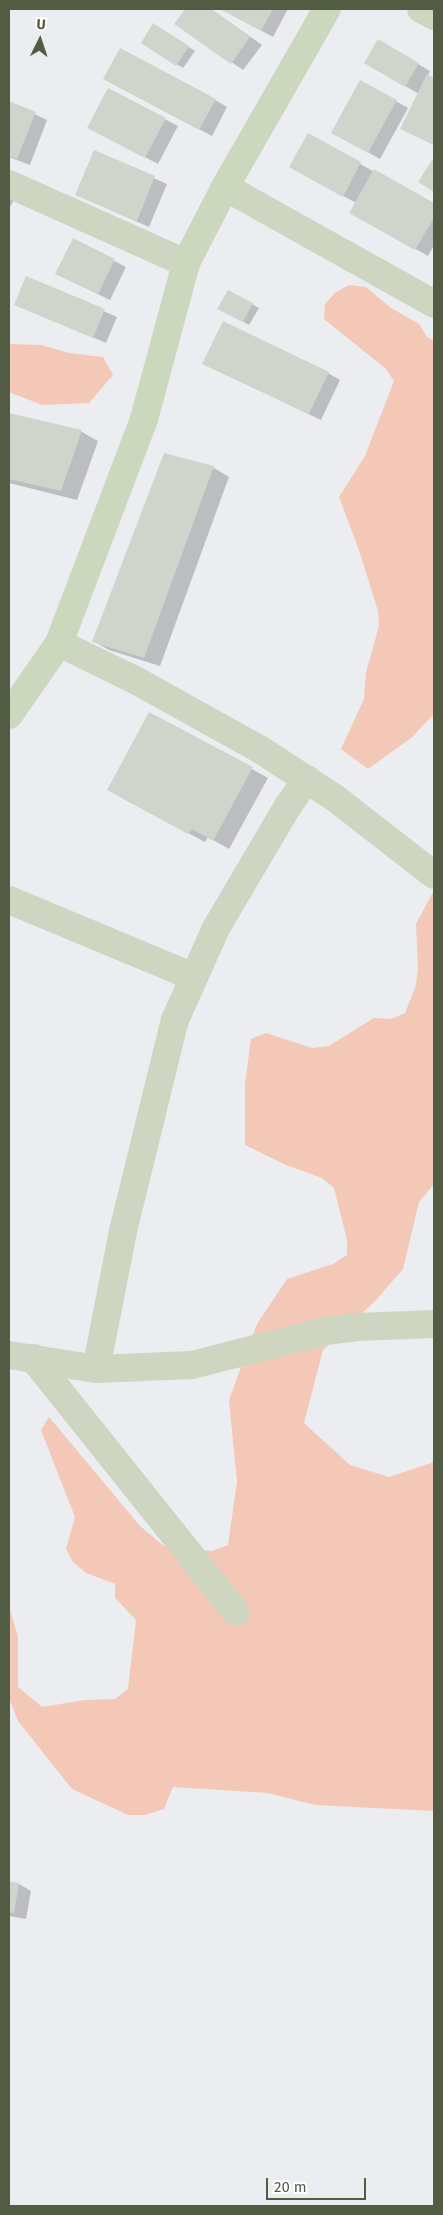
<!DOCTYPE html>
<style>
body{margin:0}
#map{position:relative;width:443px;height:2215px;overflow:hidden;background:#ecedf0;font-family:"Fira Sans",sans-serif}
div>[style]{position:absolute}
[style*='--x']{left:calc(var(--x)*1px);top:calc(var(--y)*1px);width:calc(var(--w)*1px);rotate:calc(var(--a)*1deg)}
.green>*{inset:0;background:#f3c8b6}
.shadow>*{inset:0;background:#0003}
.building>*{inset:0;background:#cfd5cb}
.minor>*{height:28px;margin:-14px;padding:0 14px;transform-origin:14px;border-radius:14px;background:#ced6c1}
.secondary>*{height:28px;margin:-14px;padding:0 14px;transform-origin:14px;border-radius:14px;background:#ccd8bd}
span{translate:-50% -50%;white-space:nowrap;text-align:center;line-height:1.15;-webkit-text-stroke:4.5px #fff;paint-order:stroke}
.frame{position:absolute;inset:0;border:10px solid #525c43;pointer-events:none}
.north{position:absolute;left:15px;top:15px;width:50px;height:50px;-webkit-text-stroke:4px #fff;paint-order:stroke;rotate:4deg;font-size:14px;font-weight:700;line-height:20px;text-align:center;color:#525c43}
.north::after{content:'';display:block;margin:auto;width:18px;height:22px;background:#525c43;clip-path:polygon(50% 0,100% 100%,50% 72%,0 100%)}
.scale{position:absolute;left:266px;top:2178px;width:100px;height:22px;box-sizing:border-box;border:2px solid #525c43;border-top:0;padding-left:6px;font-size:15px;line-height:18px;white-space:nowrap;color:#525c43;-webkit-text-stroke:4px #fff;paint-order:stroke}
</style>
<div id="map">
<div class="green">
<div style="clip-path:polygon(349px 285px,366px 287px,391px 308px,419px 324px,427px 337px,434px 341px,434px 714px,411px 738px,368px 769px,341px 749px,364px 699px,366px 672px,379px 626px,378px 611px,359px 550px,339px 497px,365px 456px,394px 381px,386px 369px,324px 319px,325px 304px,335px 293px)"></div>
<div style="clip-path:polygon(9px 344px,41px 345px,69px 353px,103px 357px,113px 375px,89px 403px,42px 405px,9px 392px)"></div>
<div style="clip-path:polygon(434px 890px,434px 1184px,419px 1202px,403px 1269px,376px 1300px,323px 1350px,304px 1423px,350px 1465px,389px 1477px,434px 1462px,434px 1811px,315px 1805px,268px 1793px,173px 1787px,164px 1809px,145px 1815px,128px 1815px,72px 1789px,18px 1721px,9px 1698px,9px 1606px,18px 1637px,18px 1687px,42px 1707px,85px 1700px,115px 1699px,128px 1689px,136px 1620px,115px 1598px,115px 1584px,86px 1573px,73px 1562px,66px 1549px,75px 1517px,41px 1430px,49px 1417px,140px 1526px,164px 1546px,212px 1551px,228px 1545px,237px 1482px,229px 1400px,257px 1324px,287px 1279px,333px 1264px,347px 1255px,347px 1240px,334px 1188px,322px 1178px,286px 1165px,245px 1145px,245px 1084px,251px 1039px,266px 1033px,312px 1048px,329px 1046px,374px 1018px,391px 1019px,405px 1013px,416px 985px,418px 969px,416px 924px)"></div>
</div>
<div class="shadow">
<div style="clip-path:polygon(187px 9px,211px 9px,262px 45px,243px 70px,176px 24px)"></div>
<div style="clip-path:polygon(221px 9px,288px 9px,273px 37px)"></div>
<div style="clip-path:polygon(160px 29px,195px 51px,183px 68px,142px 43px)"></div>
<div style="clip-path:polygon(379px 41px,430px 71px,428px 76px,434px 79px,434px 145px,408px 132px,419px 94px,366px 63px)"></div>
<div style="clip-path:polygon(360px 81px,408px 108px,380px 159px,332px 132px)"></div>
<div style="clip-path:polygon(117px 86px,215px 100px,227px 107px,212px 136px)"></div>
<div style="clip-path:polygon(109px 90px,178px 126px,158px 164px,101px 134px)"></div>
<div style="clip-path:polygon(9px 102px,47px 120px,30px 165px,9px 157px)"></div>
<div style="clip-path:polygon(308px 135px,434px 205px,434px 245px,428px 256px,351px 212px,356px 203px,303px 174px)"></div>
<div style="clip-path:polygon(94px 152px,167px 184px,149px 227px,77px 195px)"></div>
<div style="clip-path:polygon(9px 194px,15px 198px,9px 209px)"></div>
<div style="clip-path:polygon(74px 240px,126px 267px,110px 300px,69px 280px)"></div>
<div style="clip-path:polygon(27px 278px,117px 317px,106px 343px,58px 322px)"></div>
<div style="clip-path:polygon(252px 304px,259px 308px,249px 325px,219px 308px)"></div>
<div style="clip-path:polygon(204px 364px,328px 373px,340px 380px,321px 420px)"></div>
<div style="clip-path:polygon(9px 414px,82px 432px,98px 441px,77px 500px,9px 483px)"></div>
<div style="clip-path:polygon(165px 454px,214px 468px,229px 477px,160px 666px,109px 650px,93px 641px)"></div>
<div style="clip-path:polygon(252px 769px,268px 778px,229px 849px,208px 837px,205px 842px,124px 799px)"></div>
<div style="clip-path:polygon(9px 1882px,19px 1884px,31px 1891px,26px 1919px,9px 1916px)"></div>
</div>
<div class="building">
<div style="clip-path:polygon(185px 9px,211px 9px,250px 37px,231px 64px,174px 24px)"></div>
<div style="clip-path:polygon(220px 9px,273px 9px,261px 31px)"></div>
<div style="clip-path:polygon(153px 23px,189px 46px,176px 66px,141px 43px)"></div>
<div style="clip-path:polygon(378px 39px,419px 63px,405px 87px,364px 63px)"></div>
<div style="clip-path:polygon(120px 48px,216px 99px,199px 130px,103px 79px)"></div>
<div style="clip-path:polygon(427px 74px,434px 78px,434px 145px,400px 129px)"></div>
<div style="clip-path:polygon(360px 80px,397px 100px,368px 153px,331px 133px)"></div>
<div style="clip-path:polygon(108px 88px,166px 118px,145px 158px,87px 128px)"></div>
<div style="clip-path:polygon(9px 101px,36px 112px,17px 159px,9px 156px)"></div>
<div style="clip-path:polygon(308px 133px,361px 162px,343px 197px,289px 167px)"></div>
<div style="clip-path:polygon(94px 150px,155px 176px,137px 221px,75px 195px)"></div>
<div style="clip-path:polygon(432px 160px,434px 161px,434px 192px,418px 182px)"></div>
<div style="clip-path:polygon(374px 169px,434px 203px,434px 218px,415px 250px,349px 213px)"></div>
<div style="clip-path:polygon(73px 238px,115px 259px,98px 294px,55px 274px)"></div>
<div style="clip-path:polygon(26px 276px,105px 309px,93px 338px,14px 305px)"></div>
<div style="clip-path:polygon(228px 290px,253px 303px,243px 322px,217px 309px)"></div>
<div style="clip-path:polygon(223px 321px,329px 372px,309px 414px,202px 364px)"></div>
<div style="clip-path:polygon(9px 413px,82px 430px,61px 491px,9px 479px)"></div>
<div style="clip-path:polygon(164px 453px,214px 466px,144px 658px,92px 642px)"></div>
<div style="clip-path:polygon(149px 712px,253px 767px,213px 841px,192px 829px,188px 834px,107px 790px)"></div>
<div style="clip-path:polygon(9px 1881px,19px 1883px,14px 1913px,9px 1912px)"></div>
</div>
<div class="minor">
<div style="--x:421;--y:9;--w:15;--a:28"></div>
<div style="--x:9;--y:184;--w:194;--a:24.1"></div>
<div style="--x:225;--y:187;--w:240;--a:29.2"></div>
<div style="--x:59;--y:643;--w:87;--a:26"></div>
<div style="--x:137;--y:681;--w:142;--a:29.1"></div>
<div style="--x:261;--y:750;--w:88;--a:33"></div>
<div style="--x:335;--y:798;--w:125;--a:37.9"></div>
<div style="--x:9;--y:900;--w:200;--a:22.6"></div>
<div style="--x:9;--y:1355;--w:88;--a:9.1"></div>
<div style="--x:96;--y:1369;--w:96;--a:-2.4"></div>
<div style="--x:192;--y:1365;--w:138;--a:-14.2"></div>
<div style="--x:326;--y:1331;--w:31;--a:-7"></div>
<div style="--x:357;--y:1327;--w:77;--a:-2.2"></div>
<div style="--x:33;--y:1358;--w:325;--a:51.4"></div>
<div style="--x:96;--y:1369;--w:141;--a:-78.9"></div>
<div style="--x:123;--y:1231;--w:217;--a:-76.2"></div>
<div style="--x:175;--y:1020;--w:101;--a:-66"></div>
<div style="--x:216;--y:928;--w:142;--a:-59.5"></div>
<div style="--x:288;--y:806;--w:33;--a:-55"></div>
</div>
<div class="secondary">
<div style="--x:9;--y:715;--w:88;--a:-55.2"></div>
<div style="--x:59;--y:643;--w:240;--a:-69.2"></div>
<div style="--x:144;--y:419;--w:162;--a:-74.9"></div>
<div style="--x:186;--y:263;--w:85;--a:-62.8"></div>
<div style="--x:225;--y:187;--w:205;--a:-60.2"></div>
</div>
<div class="frame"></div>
<div class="north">U</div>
<div class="scale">20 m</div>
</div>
